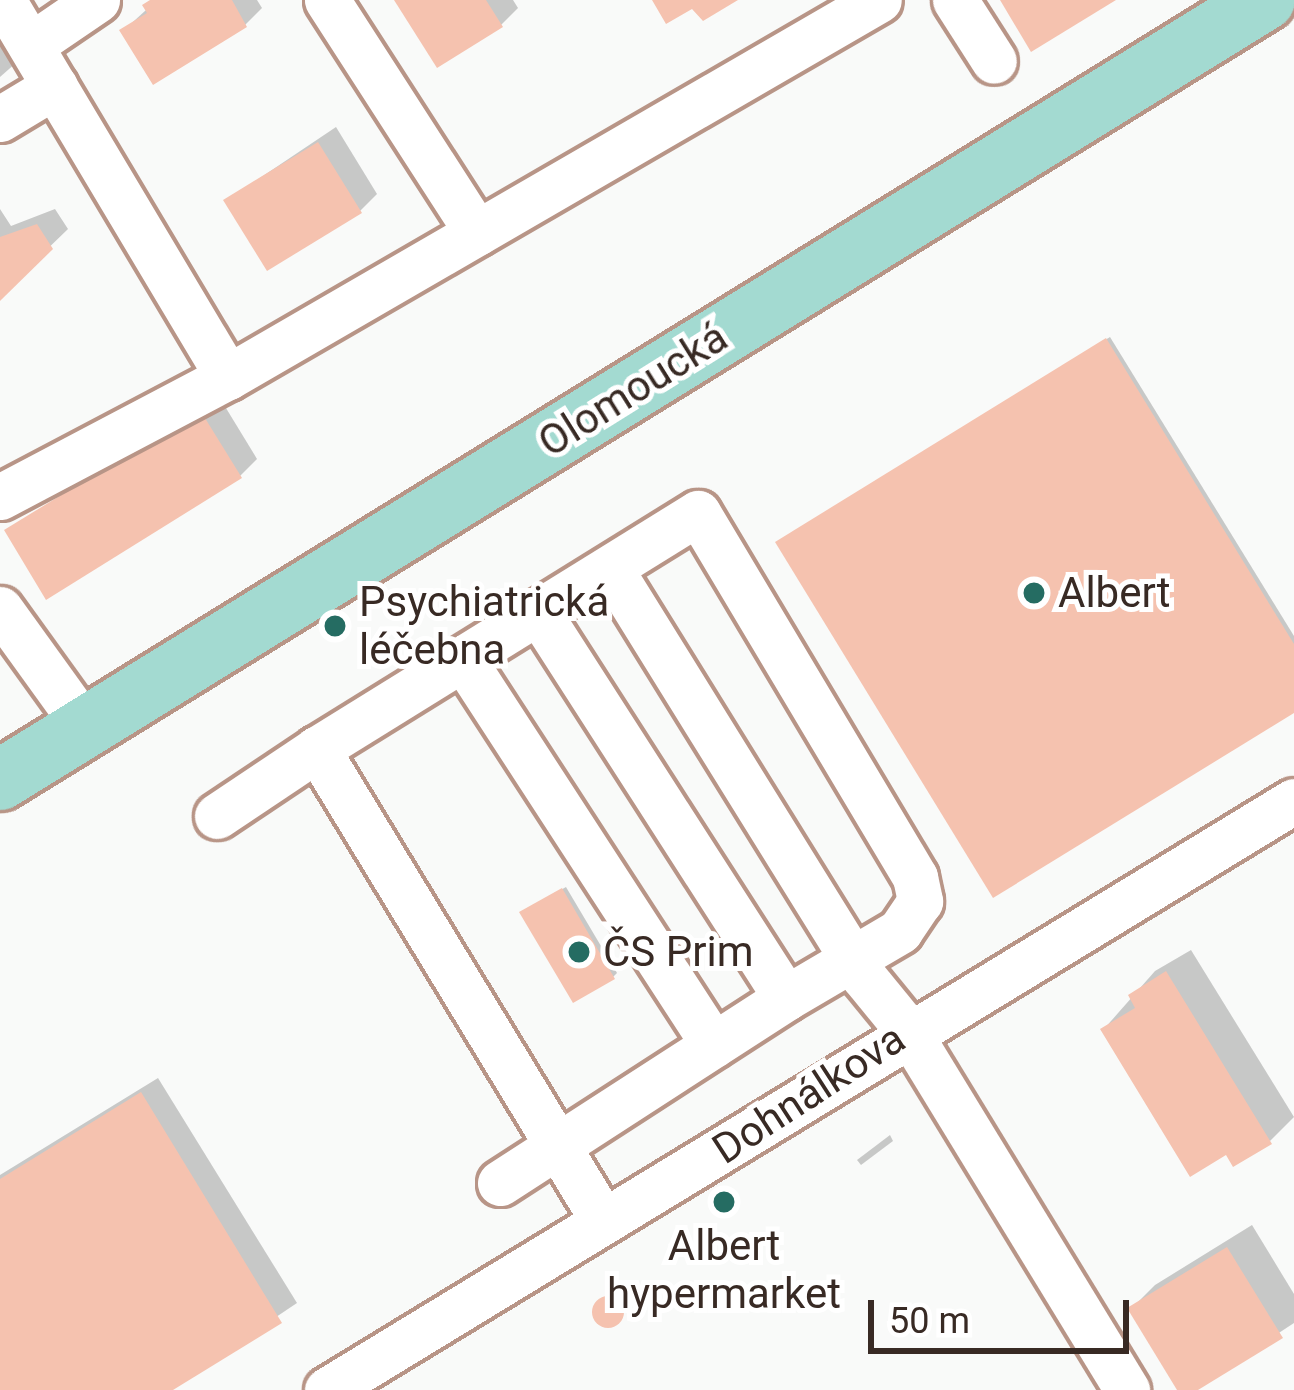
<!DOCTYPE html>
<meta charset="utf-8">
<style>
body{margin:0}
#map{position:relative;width:1294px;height:1390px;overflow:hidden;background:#f9faf9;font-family:Roboto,sans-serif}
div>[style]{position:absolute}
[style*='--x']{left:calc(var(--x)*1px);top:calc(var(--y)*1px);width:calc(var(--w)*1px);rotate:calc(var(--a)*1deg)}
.shadow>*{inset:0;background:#0003}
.building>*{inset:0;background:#f5c2af}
.round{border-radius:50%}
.roads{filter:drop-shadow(3px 0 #b89587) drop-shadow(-3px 0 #b89587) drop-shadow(0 3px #b89587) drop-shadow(0 -3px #b89587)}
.minor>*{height:45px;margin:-22.5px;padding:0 22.5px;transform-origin:22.5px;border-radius:22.5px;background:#fff}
.major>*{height:60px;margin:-30px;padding:0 30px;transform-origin:30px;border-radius:30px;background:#a3dad1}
.dots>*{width:33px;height:33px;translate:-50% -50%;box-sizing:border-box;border:6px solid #fff;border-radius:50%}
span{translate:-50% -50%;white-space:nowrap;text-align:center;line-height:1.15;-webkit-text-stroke:10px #fff;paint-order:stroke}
.street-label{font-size:42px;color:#382a24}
.poi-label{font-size:42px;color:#382a24}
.left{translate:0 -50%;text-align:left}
.scale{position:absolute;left:868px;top:1300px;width:261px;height:54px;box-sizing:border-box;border:6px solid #382a24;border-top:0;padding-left:15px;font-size:36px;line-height:42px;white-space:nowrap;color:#382a24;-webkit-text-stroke:9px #fff;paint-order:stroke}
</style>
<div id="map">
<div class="shadow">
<div style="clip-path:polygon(0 0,25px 55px,0 77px)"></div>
<div style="clip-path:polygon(157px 0,257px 0,262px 8px,245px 25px,123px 31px)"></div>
<div style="clip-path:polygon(399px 0,513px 0,518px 8px,501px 25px)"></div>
<div style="clip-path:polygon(336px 127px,377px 194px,360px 211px,227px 200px)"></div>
<div style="clip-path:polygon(0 209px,11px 226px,55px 209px,68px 229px,0 295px)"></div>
<div style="clip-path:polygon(1110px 337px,1294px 636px,1294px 710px,782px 540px)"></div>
<div style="clip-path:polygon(218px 395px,257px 459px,240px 476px,8px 531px)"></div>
<div style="clip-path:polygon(566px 887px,617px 973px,613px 977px,526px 910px)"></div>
<div style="clip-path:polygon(1191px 950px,1294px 1117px,1270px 1141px,1104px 1029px,1155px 971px)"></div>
<div style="clip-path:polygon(158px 1078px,297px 1303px,167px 1390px,0 1390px,0 1175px)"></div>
<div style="clip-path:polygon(890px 1135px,893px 1141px,861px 1165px,857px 1160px)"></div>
<div style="clip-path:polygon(1252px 1225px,1294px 1294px,1294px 1323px,1192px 1390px,1180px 1390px,1131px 1309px,1155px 1285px)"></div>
<div style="clip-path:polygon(616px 1293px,626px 1308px,611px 1324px,600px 1323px,593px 1308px)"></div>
</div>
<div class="building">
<div style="clip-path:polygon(150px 0,232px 0,247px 27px,153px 85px,119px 30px,147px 13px,142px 5px)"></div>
<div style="clip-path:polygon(394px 0,486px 0,503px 27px,437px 68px)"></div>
<div style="clip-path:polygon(652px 0,738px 0,703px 21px,692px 9px,666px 24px)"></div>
<div style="clip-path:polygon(1000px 0,1116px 0,1031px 52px)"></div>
<div style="clip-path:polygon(318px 142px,362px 213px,267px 271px,223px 200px)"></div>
<div style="clip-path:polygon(37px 224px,53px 249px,0 301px,0 237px)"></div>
<div style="clip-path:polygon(1106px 338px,1294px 644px,1294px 713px,993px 898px,775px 542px)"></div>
<div style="clip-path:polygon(200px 410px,242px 478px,46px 600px,4px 530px)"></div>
<div style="clip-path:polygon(562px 888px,615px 979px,573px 1003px,519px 912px)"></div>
<div style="clip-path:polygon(1166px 971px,1272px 1144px,1233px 1167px,1226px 1155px,1190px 1177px,1100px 1029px,1135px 1008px,1128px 995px)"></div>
<div style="clip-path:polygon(141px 1092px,282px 1323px,173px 1390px,0 1390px,0 1179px)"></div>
<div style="clip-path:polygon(1227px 1247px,1283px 1338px,1198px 1390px,1177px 1390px,1127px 1308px)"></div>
<div class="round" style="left:592px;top:1296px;width:32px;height:32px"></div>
</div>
<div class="roads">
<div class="minor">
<div style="--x:3;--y:0;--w:439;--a:59.2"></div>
<div style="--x:327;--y:0;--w:277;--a:57.2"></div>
<div style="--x:955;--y:0;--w:72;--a:57.4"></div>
<div style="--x:31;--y:45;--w:80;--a:-34.3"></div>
<div style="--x:0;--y:119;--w:64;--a:-31"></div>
<div style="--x:0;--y:497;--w:258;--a:-27.8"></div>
<div style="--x:228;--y:377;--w:752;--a:-30.08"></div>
<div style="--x:610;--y:568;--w:480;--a:58.2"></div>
<div style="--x:863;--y:976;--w:71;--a:50.7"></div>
<div style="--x:908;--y:1031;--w:421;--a:58.6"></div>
<div style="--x:0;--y:609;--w:145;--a:54.2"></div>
<div style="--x:463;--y:659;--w:460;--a:57"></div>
<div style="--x:217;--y:816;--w:120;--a:-33.8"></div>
<div style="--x:500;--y:1183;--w:341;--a:-32.9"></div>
<div style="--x:786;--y:998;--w:459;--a:-122.7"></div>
<div style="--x:602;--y:1219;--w:550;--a:-121.23"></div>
<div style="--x:317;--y:749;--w:448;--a:-31.8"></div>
<div style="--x:698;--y:513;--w:424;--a:59.2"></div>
<div style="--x:915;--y:877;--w:25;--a:78"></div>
<div style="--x:920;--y:901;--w:36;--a:124"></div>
<div style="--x:900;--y:931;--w:132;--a:149.6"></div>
<div style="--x:327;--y:1390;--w:1132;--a:-31.35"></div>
</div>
<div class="major">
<div style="--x:0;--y:780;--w:1486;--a:-31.66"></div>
</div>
</div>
<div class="dots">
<div style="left:1034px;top:593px;background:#256c62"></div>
<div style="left:335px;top:626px;background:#256c62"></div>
<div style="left:579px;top:952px;background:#256c62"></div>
<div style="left:724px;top:1202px;background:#256c62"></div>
</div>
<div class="street-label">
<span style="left:633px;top:390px;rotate:-32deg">Olomoucká</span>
<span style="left:809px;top:1094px;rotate:-33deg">Dohnálkova</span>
</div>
<div class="poi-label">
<span class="left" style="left:1058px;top:593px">Albert</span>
<span class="left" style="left:359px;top:626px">Psychiatrická<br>léčebna</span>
<span class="left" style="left:603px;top:952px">ČS Prim</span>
<span style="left:724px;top:1270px">Albert<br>hypermarket</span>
</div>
<div class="scale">50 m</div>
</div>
